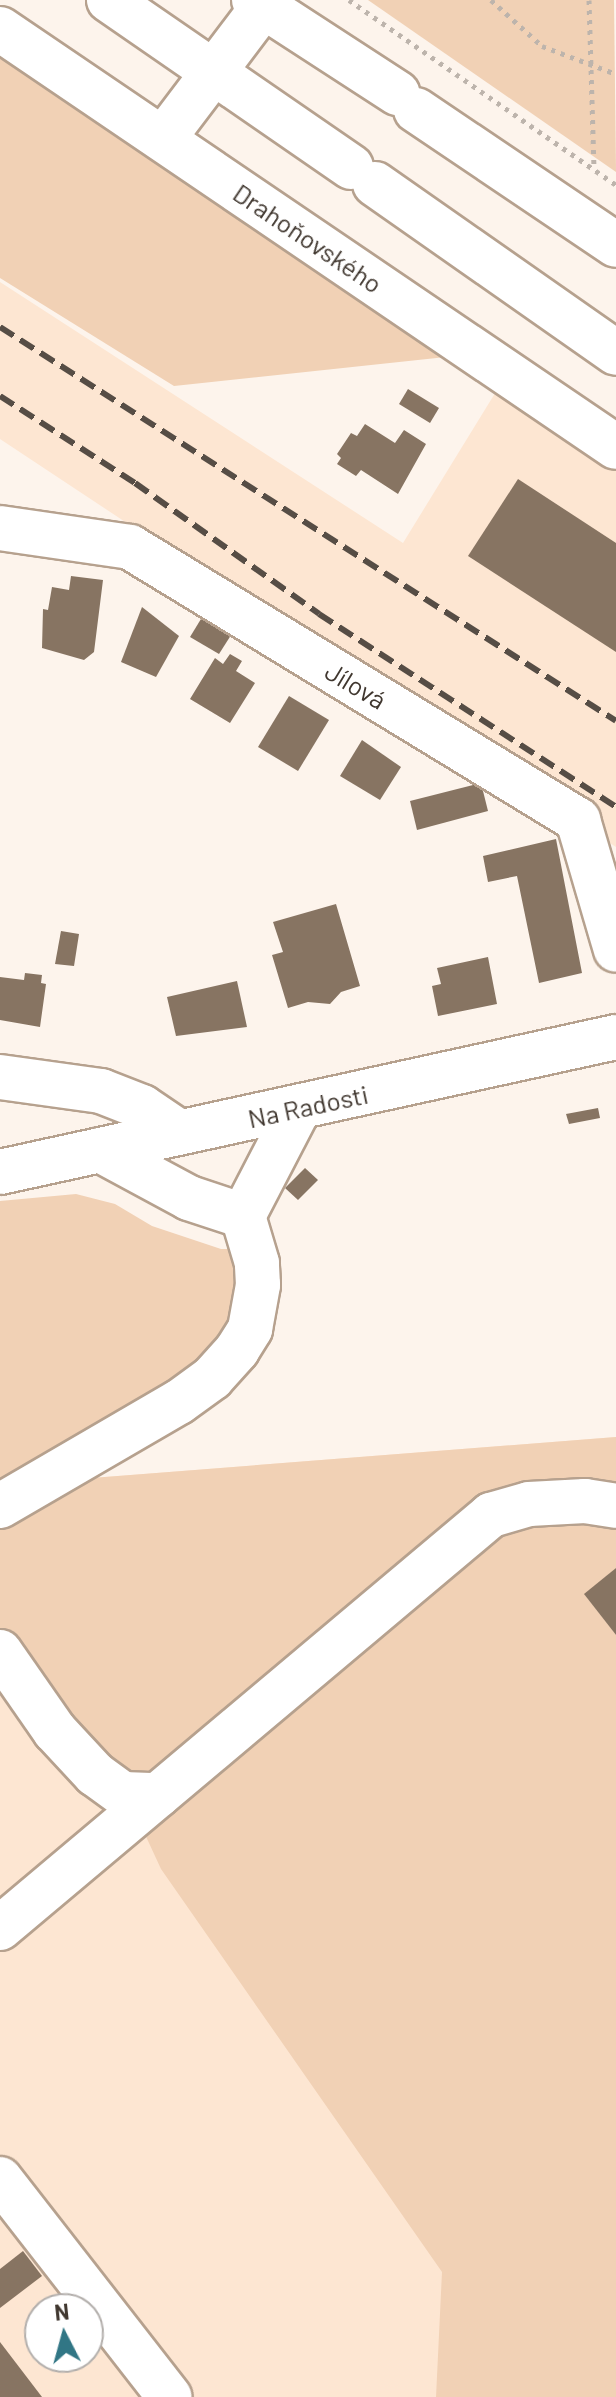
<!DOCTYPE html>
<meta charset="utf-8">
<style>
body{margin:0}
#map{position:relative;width:616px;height:2397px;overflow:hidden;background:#fdf4ec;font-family:Barlow,sans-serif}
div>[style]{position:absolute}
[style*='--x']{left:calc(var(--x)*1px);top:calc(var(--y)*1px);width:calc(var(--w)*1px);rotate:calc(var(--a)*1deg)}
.built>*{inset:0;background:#fde6d2}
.green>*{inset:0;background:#f1d1b5}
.building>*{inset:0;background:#877462}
.path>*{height:5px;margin-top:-2.5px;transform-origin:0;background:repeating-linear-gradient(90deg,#bdb4ac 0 4px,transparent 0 10px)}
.roads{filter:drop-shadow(2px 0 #b6a18e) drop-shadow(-2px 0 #b6a18e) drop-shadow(0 2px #b6a18e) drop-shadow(0 -2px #b6a18e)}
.minor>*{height:44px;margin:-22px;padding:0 22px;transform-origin:22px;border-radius:22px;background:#fff}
.major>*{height:44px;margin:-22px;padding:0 22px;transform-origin:22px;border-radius:22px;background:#fff}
.rail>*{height:6px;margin-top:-3px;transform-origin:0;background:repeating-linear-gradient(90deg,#564d45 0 16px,transparent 0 24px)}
span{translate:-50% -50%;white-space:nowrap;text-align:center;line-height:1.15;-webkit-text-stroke:8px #fff;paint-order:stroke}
.street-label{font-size:26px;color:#40372f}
.north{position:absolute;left:24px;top:2293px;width:80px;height:80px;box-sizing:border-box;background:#fff;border:2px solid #b3afac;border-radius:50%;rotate:354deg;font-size:22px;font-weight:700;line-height:32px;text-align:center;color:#40372f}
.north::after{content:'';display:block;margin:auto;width:28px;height:36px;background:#317685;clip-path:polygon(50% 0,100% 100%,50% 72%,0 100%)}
</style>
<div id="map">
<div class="built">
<div style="clip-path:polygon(0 282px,403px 543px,497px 390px,616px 471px,616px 847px,0 439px)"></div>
<div style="clip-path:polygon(evenodd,0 1422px,67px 1480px,616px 1437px,616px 2397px,0 2397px,0 1422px,40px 2309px,88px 2309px,88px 2357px,40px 2357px,40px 2309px)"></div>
</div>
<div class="green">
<div style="clip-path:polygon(368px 0,614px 0,616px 172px)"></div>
<div style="clip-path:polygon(0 47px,446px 357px,174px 386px,0 278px)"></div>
<div style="clip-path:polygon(76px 1194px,115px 1204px,152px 1226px,221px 1249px,238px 1249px,239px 1310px,221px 1339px,176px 1385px,66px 1480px,616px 1437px,616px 1568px,585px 1595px,616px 1635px,616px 2397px,436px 2397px,442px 2272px,161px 1869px,113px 1765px,0 1630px,0 1201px)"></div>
</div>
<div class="building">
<div style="clip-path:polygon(408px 389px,439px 408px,430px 423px,399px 404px)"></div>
<div style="clip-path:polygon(365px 424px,395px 443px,404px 430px,426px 444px,398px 494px,361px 470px,356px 476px,337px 464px,341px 458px,337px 454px,351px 433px,357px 436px)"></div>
<div style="clip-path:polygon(518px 479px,616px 543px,616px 652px,468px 556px)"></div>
<div style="clip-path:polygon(71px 576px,103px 580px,94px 652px,84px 660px,42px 648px,43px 609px,48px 610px,52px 587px,69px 590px)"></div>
<div style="clip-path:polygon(142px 607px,179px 636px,156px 677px,121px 662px)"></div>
<div style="clip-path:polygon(204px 614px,233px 632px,219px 654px,190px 637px)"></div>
<div style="clip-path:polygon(230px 654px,242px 661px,236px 671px,255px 683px,230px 723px,190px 699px,215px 658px,223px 664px)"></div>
<div style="clip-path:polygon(289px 696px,329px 720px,298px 771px,258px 747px)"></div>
<div style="clip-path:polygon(362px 740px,401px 767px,380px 800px,340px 776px)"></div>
<div style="clip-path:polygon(481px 783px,488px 811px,417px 830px,410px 801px)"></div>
<div style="clip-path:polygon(556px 839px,582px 973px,539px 983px,517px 876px,488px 882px,483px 856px)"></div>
<div style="clip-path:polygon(336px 904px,360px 986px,341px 992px,330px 1004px,308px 1002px,288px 1008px,272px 955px,283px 952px,273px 922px)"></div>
<div style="clip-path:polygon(61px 931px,79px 934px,74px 966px,55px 964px)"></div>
<div style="clip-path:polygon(488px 957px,497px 1004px,438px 1016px,432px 986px,441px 984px,437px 968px)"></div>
<div style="clip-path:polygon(25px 973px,42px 975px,41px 983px,46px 984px,40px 1027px,0 1020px,0 977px,24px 980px)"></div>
<div style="clip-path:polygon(237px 981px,247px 1027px,176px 1036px,167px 997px)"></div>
<div style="clip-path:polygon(598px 1108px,600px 1118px,569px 1124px,566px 1114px)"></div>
<div style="clip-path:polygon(305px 1168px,318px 1180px,298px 1200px,285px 1188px)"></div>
<div style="clip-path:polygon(616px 1568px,616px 1635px,584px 1594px)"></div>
<div style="clip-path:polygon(23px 2251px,42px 2276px,0 2308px,0 2269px)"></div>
<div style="clip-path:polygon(0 2342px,42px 2397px,0 2397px)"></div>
</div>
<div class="path">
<div style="--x:349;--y:0;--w:325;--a:34.7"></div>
<div style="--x:491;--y:0;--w:69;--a:42"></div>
<div style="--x:542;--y:46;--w:79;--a:20.7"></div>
<div style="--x:589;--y:0;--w:168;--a:88.3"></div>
</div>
<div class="roads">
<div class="minor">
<div style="--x:109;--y:0;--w:294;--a:34.6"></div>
<div style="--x:254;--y:0;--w:171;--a:33"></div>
<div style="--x:0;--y:29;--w:744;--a:34.16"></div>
<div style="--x:416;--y:110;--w:241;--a:34"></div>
<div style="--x:163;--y:139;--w:166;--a:-52.9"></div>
<div style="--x:375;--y:184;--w:294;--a:35"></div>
<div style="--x:0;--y:528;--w:131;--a:8.3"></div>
<div style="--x:130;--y:547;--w:525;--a:31.36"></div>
<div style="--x:578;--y:820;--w:135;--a:73.7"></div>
<div style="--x:0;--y:1077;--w:102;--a:7.9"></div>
<div style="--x:101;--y:1091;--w:44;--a:21.3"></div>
<div style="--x:142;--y:1107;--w:45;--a:34"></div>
<div style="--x:100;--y:1150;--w:101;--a:28.3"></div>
<div style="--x:189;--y:1198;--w:57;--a:18.4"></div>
<div style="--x:243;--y:1216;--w:122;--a:-62.6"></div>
<div style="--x:0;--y:1506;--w:207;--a:-30.2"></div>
<div style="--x:179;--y:1402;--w:41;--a:-36"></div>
<div style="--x:212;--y:1378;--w:38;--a:-48"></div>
<div style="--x:237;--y:1350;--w:25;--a:-58"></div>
<div style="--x:250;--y:1329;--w:45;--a:-79.7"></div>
<div style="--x:258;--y:1285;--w:22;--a:-93"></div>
<div style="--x:257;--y:1263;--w:49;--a:-106.6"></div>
<div style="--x:0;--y:1652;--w:96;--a:55.2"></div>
<div style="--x:55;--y:1731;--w:59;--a:47.1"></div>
<div style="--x:95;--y:1774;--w:34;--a:36"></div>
<div style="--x:123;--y:1794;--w:35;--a:2"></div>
<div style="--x:0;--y:1928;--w:642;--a:-40.07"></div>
<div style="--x:491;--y:1515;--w:40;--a:-16"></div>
<div style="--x:529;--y:1504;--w:56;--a:-3.1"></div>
<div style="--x:585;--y:1501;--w:31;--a:9"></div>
<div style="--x:0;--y:2179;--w:276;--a:52.1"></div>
</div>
<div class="major">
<div style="--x:0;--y:1172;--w:631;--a:-12.36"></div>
</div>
</div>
<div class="rail">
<div style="--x:0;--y:327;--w:731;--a:32.6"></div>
<div style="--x:0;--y:396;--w:161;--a:32.8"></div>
<div style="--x:135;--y:483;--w:226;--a:35.4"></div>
<div style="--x:319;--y:614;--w:354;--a:33"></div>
</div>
<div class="street-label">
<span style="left:308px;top:238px;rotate:34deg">Drahoňovského</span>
<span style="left:356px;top:685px;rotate:31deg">Jílová</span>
<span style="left:308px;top:1106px;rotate:-12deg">Na Radosti</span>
</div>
<div class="north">N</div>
</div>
